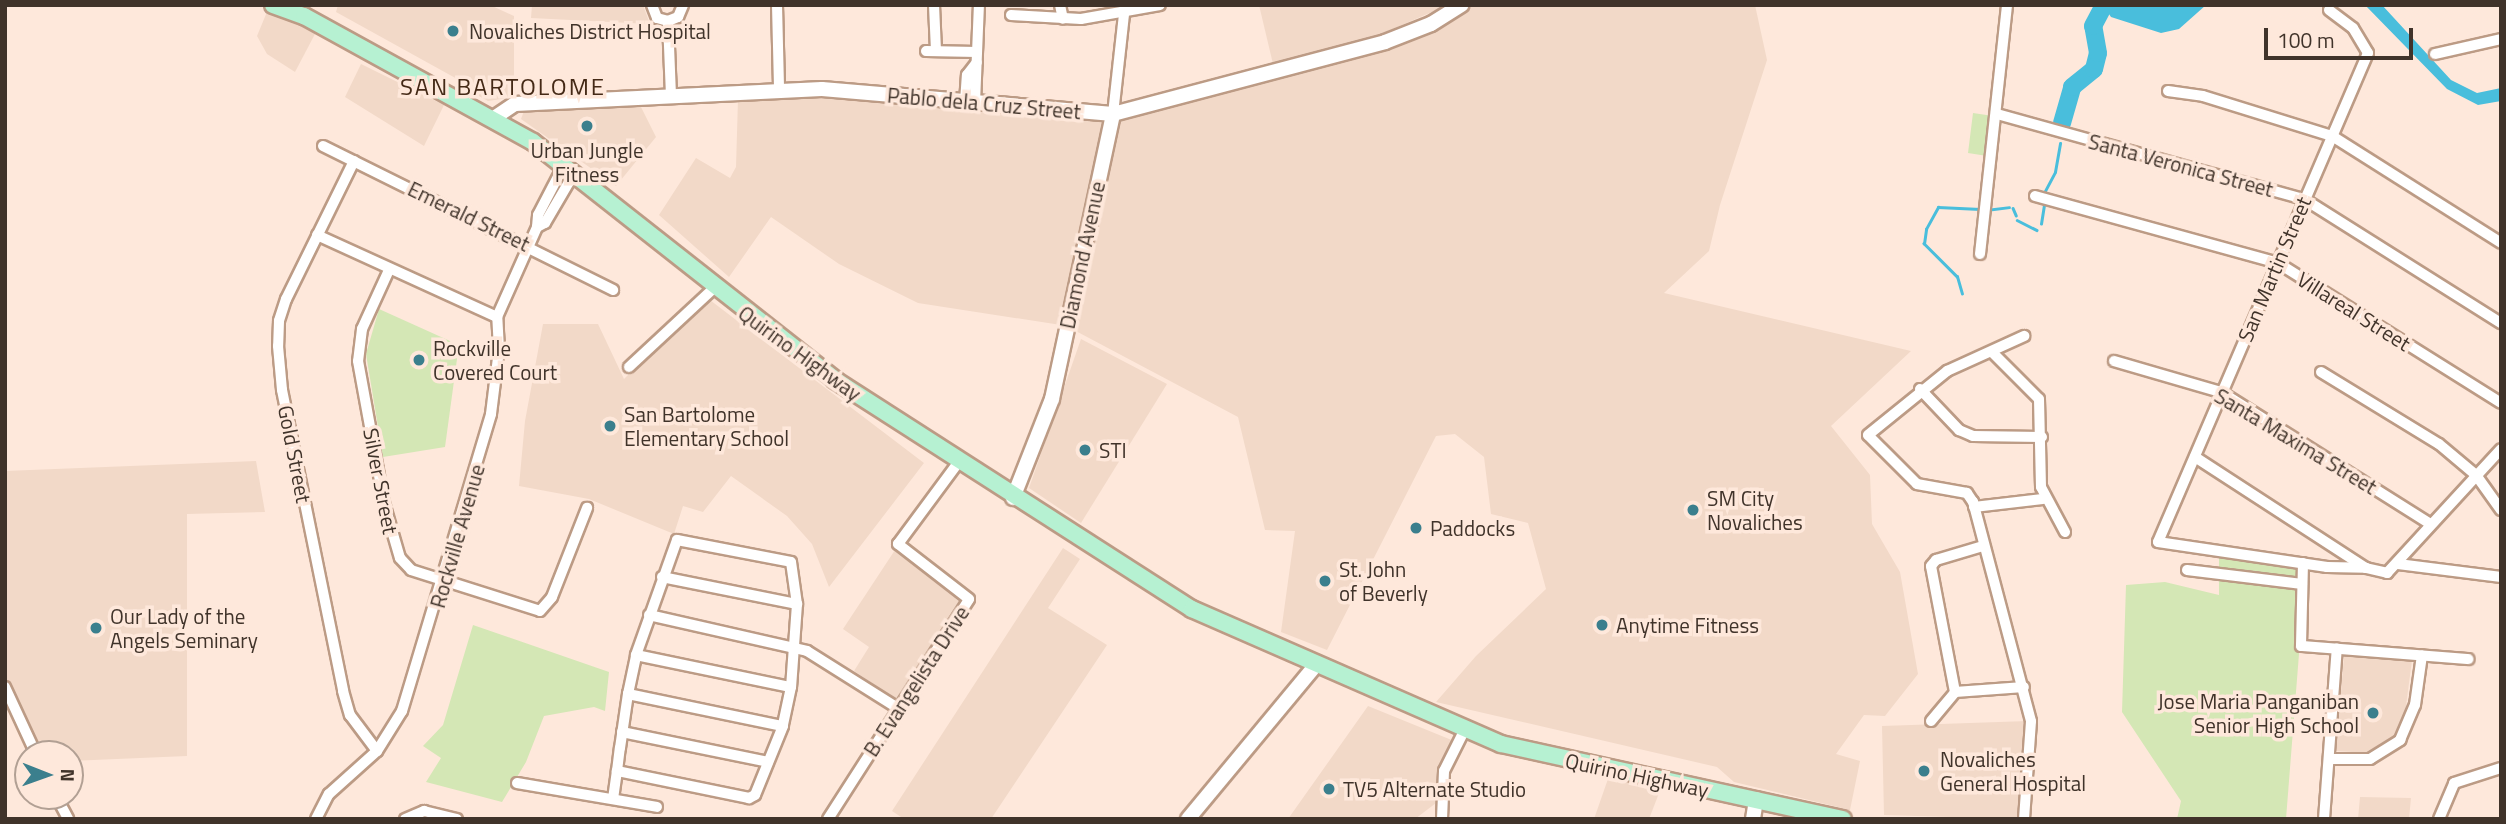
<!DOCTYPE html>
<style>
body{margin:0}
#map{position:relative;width:2506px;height:824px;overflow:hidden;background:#fee8db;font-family:"Titillium Web",sans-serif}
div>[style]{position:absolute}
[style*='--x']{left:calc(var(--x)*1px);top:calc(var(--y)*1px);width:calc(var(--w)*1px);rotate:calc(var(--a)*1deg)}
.built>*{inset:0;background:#f2d9c8}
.green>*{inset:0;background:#d4e7b5}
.water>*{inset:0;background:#49bedc}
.stream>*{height:2.5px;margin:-1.25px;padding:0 1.25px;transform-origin:1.25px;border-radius:1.25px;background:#49bedc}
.river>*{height:18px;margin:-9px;padding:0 9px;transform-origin:9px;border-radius:9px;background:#49bedc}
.roads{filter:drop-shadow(2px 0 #bc9b85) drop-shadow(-2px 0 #bc9b85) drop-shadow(0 2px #bc9b85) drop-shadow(0 -2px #bc9b85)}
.street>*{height:10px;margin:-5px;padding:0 5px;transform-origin:5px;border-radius:5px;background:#fff}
.secondary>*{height:14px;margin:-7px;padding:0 7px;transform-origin:7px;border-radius:7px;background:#fff}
.primary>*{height:16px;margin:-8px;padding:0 8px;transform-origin:8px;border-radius:8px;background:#b6f1d2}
.dots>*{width:19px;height:19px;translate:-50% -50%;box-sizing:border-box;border:4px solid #fee8db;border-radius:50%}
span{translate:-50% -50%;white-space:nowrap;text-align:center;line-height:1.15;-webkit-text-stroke:7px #fee8db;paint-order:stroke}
.poi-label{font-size:21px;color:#40332a}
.left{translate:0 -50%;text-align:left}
.right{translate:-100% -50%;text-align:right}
.street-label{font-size:21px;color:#40332a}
.quarter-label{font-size:24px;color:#442916;letter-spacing:2px}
.frame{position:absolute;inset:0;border:7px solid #40332a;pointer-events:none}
.north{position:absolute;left:14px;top:740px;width:70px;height:70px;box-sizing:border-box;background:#fee8db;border:2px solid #b2a094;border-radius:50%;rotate:91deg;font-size:19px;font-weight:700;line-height:28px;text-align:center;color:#40332a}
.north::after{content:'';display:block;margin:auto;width:24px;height:32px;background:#3b7f8d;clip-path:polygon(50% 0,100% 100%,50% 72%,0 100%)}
.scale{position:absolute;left:2264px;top:28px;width:149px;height:32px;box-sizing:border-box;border:4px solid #40332a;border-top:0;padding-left:9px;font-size:21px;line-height:24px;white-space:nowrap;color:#40332a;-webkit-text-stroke:5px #fee8db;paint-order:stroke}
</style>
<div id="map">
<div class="built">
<div style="clip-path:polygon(338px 5px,490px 5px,514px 16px,514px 82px,508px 98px,488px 101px,457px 84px,459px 80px,336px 12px)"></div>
<div style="clip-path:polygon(532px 5px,643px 5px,650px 24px,531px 18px)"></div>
<div style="clip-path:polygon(1259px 5px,1448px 5px,1381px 34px,1273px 64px)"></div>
<div style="clip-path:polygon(1468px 5px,1755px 5px,1767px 60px,1720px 205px,1709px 251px,1664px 293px,1911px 351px,1831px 426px,1870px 475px,1872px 524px,1900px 572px,1918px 674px,1885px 716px,1864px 715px,1836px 754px,1860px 761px,1850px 810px,1734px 782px,1717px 767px,1436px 702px,1476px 656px,1546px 589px,1528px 523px,1491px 514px,1484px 457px,1455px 434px,1436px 436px,1327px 650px,1281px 632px,1295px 531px,1265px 530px,1238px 417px,1072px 329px,1114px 118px,1258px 81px)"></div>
<div style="clip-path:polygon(269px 7px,315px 34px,295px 72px,267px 54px,257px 36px)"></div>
<div style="clip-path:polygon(361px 64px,444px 105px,424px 146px,345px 97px)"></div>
<div style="clip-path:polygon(816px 96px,1106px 119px,1061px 325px,918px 303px,839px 264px,771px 217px,729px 277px,659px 215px,696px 158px,730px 178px,736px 167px,738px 99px)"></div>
<div style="clip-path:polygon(641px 107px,656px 137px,616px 186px,521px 119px,524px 111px)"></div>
<div style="clip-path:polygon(706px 297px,924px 463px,829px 587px,812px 544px,787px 516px,731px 476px,703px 512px,683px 506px,674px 534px,589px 499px,519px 486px,525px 421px,543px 324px,598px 324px,624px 379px)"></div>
<div style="clip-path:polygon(1081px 339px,1167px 384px,1081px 523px,1029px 488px)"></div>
<div style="clip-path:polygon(256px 461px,265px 512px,187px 514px,187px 756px,70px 761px,70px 754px,42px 754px,6px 678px,5px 471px)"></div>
<div style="clip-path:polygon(1063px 548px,1080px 559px,1048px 608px,1107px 645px,991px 819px,904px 819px,892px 811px)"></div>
<div style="clip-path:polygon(895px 550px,961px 603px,899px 701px,854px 671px,869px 647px,843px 629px)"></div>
<div style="clip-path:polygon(2344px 656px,2412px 660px,2404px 722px,2393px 741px,2369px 753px,2336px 751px)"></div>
<div style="clip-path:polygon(1368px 706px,1454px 741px,1438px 772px,1436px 803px,1415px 819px,1288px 819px)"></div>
<div style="clip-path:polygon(2028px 721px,2019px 819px,1884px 815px,1882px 726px)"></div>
<div style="clip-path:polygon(1609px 776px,1661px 788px,1649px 819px,1594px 819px)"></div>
<div style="clip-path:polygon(2360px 797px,2411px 798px,2409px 819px,2358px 819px)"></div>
</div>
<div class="green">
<div style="clip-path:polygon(1973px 113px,1993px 116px,1987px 156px,1968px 153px)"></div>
<div style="clip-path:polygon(379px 309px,450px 341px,457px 359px,445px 447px,383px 457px,366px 354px)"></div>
<div style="clip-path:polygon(2219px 555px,2306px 565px,2286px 819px,2177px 819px,2181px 801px,2122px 712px,2126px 585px,2165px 582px,2219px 595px)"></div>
<div style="clip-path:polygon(473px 625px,609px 672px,605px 711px,594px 707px,544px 716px,526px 762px,502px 802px,426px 782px,441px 758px,423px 746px,443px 725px)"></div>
</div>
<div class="water">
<div style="clip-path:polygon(2103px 5px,2146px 7px,2206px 5px,2179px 29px,2161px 33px,2111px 17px)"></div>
<div style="clip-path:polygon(2365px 5px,2382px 5px,2451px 80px,2477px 93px,2501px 88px,2501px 101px,2478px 105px,2447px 89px)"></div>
</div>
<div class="stream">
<div style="--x:2045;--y:191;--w:21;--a:-62"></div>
<div style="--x:2055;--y:172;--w:29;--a:-80"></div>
<div style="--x:2013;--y:208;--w:8;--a:67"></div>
<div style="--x:1986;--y:210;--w:23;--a:-7"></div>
<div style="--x:2017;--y:220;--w:22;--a:27"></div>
<div style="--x:2041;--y:224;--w:20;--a:-81"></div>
<div style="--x:1962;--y:294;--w:18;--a:-106"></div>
<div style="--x:1957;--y:277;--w:47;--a:-135"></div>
<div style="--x:1924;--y:244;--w:15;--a:-82"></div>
<div style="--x:1926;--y:229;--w:25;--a:-61"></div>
<div style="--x:1938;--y:207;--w:42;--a:2.7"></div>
</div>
<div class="river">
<div style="--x:2062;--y:123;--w:37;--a:-74"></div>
<div style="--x:2072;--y:87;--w:28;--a:-39"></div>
<div style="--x:2094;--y:69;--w:16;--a:-76"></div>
<div style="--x:2098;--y:53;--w:27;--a:-100"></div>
<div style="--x:2093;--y:26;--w:24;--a:-62"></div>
</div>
<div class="roads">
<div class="street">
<div style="--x:652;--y:5;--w:14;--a:69"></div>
<div style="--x:657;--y:18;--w:11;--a:15"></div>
<div style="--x:668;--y:21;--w:11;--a:-22"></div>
<div style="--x:678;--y:17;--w:13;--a:-67"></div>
<div style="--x:777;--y:5;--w:84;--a:88.6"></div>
<div style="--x:934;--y:5;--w:46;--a:87.5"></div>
<div style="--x:1060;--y:5;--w:14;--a:78"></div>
<div style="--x:2329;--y:10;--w:30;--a:37"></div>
<div style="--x:2353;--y:28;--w:29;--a:59"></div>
<div style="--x:2368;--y:53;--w:532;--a:113.24"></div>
<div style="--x:2158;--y:542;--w:171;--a:8.4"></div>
<div style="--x:2327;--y:567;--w:39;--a:1"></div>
<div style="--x:1011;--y:15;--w:70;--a:3.3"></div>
<div style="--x:1081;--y:19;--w:80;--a:-10"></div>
<div style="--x:668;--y:21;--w:74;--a:87.7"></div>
<div style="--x:926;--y:51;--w:51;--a:1.1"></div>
<div style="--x:2435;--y:54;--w:68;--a:-12.8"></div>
<div style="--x:2168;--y:91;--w:35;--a:8"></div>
<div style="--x:2203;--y:96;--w:135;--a:17.2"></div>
<div style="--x:2332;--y:136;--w:200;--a:32.3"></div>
<div style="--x:965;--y:102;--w:27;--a:-86"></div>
<div style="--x:967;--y:75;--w:16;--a:-52"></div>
<div style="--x:975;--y:103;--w:98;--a:-87.7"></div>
<div style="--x:1113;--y:114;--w:110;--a:-83.7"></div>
<div style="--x:1997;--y:114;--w:319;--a:15.5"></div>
<div style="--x:2304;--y:199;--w:233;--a:32.2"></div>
<div style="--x:323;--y:146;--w:324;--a:26.4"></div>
<div style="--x:354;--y:161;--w:154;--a:116.2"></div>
<div style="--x:286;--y:299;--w:23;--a:108"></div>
<div style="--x:279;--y:321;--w:25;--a:92"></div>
<div style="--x:278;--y:346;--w:44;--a:84.8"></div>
<div style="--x:282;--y:390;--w:307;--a:78.5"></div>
<div style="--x:343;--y:691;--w:25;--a:74"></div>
<div style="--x:350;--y:715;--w:45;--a:53.1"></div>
<div style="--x:2035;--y:196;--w:252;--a:15.4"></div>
<div style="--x:2278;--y:263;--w:263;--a:32.1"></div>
<div style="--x:537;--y:227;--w:9;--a:-27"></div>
<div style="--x:545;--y:223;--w:56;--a:-59.7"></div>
<div style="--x:317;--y:235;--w:198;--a:24.5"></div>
<div style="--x:1980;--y:254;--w:250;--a:-83.8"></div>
<div style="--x:389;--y:270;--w:65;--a:114.6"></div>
<div style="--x:362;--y:329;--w:32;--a:97"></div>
<div style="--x:358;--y:361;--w:144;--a:79.6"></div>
<div style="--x:384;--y:503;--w:57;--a:73.8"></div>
<div style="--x:400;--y:558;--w:16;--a:47"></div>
<div style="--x:411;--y:570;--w:135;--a:17.6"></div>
<div style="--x:540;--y:611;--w:18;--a:-49"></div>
<div style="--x:552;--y:597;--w:96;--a:-68.5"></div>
<div style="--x:1992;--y:352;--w:66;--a:45"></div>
<div style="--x:2039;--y:399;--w:88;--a:88.7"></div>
<div style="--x:2041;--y:487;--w:51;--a:61.9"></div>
<div style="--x:2114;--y:361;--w:111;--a:16.2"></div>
<div style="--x:2221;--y:392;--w:248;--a:32.2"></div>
<div style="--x:629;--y:367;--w:116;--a:-42.9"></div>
<div style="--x:2321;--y:372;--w:138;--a:31.4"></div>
<div style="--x:2439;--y:444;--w:48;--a:40"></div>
<div style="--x:2476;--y:475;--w:43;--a:54.5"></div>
<div style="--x:1920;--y:389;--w:57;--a:46.4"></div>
<div style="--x:1959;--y:430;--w:15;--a:23"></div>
<div style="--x:1973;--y:436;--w:69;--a:0.8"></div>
<div style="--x:2195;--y:457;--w:204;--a:33"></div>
<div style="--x:2366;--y:568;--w:22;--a:13"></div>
<div style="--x:2387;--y:573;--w:168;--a:-47.4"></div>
<div style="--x:1974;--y:507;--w:69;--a:-6.6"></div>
<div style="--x:2303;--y:563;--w:83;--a:91.4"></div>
<div style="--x:2301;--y:646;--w:168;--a:4.5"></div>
<div style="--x:2398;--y:564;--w:104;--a:7.2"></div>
<div style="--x:2187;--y:570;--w:116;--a:6.9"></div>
<div style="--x:662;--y:577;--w:138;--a:11.3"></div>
<div style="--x:649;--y:615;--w:162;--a:12.8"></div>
<div style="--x:807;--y:651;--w:109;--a:32.2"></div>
<div style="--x:636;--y:655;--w:158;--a:11.7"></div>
<div style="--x:5;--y:687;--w:74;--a:65.2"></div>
<div style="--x:1955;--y:692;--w:128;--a:-100.8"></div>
<div style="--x:1931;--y:566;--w:8;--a:-50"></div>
<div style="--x:1936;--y:560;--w:49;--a:-16.6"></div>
<div style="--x:628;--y:694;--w:158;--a:11.7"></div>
<div style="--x:1931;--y:721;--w:38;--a:-50"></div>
<div style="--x:1955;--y:692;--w:69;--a:-4.1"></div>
<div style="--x:622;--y:732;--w:149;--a:11.6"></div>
<div style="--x:2329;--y:759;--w:41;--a:0"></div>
<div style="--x:2370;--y:759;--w:36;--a:-32"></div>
<div style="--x:2400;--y:740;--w:38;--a:-67"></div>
<div style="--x:2415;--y:705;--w:50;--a:-82"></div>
<div style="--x:517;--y:783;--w:142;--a:9.7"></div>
<div style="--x:56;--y:796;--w:26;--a:62"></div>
<div style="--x:613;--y:799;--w:28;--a:-82"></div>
<div style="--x:617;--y:771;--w:23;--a:-83"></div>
<div style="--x:620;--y:748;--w:55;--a:-81.6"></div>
<div style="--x:628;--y:694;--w:40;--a:-78"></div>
<div style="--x:636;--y:655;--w:122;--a:-70.4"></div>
<div style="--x:677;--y:540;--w:116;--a:10.9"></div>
<div style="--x:791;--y:562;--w:42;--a:81.9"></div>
<div style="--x:797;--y:604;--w:83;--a:94.1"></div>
<div style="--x:791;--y:687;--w:40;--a:102"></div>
<div style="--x:783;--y:726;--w:74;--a:112.1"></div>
<div style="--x:755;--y:795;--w:7;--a:153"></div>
<div style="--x:749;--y:798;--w:135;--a:-168.4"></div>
<div style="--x:316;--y:819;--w:28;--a:-63"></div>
<div style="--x:329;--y:794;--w:64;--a:-41.9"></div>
<div style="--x:377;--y:751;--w:47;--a:-58"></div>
<div style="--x:402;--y:711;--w:310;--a:-73.3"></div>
<div style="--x:491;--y:414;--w:64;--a:-82.9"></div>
<div style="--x:499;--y:350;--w:33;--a:-93"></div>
<div style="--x:497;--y:317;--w:98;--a:-66"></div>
<div style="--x:537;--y:227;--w:12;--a:-85"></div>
<div style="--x:538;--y:215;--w:54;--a:-62.5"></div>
<div style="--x:405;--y:819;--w:21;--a:-23"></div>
<div style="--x:424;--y:811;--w:34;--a:14"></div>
<div style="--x:828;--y:819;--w:261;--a:-57.3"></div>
<div style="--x:969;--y:599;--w:90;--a:-142.2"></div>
<div style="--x:898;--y:544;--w:101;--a:-53.5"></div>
<div style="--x:1442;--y:819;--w:48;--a:-87.6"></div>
<div style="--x:1444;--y:771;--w:45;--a:-63.4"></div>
<div style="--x:2024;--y:819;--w:98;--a:-85.9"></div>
<div style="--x:2031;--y:721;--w:227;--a:-104.8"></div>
<div style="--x:1973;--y:502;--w:11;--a:-124"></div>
<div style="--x:1967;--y:493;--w:51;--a:-169.8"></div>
<div style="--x:1917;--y:484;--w:69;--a:-135"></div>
<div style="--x:1868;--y:435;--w:102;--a:-39"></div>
<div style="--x:1947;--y:371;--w:85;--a:-24.4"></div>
<div style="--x:2324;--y:819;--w:171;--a:-85.7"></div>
<div style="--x:2439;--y:819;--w:39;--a:-67"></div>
<div style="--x:2454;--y:783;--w:49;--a:-17.7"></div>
</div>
<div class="secondary">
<div style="--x:494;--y:118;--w:25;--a:-34"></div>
<div style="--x:515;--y:104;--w:307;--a:-2.8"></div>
<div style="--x:822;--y:89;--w:292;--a:4.9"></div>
<div style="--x:1113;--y:114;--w:281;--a:-14.8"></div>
<div style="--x:1385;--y:42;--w:49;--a:-21.4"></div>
<div style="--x:1431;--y:24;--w:36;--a:-32"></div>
<div style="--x:1013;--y:498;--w:106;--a:-68.5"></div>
<div style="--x:1052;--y:399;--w:291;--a:-77.9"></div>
<div style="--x:1188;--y:819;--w:200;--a:-50.3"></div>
<div style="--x:1753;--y:819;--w:20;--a:-81"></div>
</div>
<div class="primary">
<div style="--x:273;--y:5;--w:33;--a:20"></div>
<div style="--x:304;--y:16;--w:261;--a:28.8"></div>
<div style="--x:533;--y:142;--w:385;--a:38.2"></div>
<div style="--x:835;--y:380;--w:424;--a:32.7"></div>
<div style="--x:1192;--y:609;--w:337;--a:23.6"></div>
<div style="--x:1501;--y:744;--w:350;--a:12.4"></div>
</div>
</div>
<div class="dots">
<div style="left:453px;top:31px;background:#3b7f8d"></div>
<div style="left:587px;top:126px;background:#3b7f8d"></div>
<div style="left:419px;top:360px;background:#3b7f8d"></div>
<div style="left:610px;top:426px;background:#3b7f8d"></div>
<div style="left:1085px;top:450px;background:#3b7f8d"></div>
<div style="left:1693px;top:510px;background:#3b7f8d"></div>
<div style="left:1416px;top:528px;background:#3b7f8d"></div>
<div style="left:1325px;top:581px;background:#3b7f8d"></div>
<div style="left:1602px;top:625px;background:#3b7f8d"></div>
<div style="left:96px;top:628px;background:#3b7f8d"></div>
<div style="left:2373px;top:713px;background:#3b7f8d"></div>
<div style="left:1924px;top:771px;background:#3b7f8d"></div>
<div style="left:1329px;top:789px;background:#3b7f8d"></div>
</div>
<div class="poi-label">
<span class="left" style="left:469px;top:31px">Novaliches District Hospital</span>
<span style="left:587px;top:162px">Urban Jungle<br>Fitness</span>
<span class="left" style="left:433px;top:360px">Rockville<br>Covered Court</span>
<span class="left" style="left:624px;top:426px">San Bartolome<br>Elementary School</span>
<span class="left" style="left:1099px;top:450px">STI</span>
<span class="left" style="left:1707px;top:510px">SM City<br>Novaliches</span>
<span class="left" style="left:1430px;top:528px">Paddocks</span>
<span class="left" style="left:1339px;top:581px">St. John<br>of Beverly</span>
<span class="left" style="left:110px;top:628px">Our Lady of the<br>Angels Seminary</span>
<span class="left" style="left:1616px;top:625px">Anytime Fitness</span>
<span class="right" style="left:2359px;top:713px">Jose Maria Panganiban<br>Senior High School</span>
<span class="left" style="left:1940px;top:771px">Novaliches<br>General Hospital</span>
<span class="left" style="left:1343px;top:789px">TV5 Alternate Studio</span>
</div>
<div class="street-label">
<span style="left:984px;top:103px;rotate:5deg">Pablo dela Cruz Street</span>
<span style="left:2181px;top:165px;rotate:15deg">Santa Veronica Street</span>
<span style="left:469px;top:216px;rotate:26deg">Emerald Street</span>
<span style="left:1082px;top:255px;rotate:-78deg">Diamond Avenue</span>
<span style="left:2274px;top:269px;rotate:-67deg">San Martin Street</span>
<span style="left:2354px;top:311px;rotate:32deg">Villareal Street</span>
<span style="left:800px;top:353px;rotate:36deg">Quirino Highway</span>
<span style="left:2296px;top:441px;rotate:31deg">Santa Maxima Street</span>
<span style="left:295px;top:454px;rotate:79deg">Gold Street</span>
<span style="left:381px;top:481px;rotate:79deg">Silver Street</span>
<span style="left:457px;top:536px;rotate:-74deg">Rockville Avenue</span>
<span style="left:916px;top:681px;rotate:-57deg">B. Evangelista Drive</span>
<span style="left:1637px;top:775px;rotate:12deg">Quirino Highway</span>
</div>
<div class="quarter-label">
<span style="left:503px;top:87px">SAN BARTOLOME</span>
</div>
<div class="frame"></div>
<div class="north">N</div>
<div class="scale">100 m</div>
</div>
